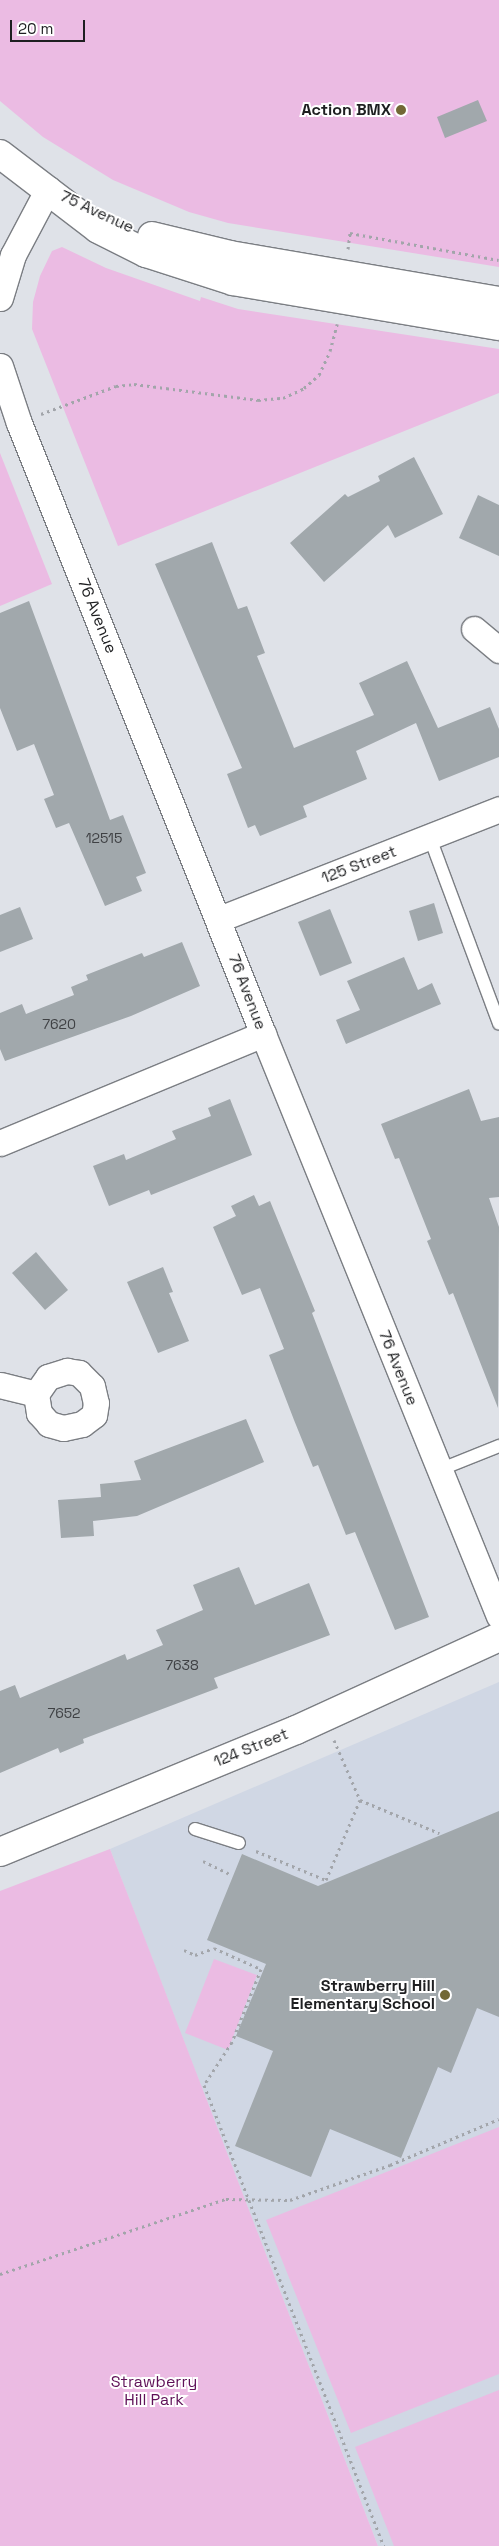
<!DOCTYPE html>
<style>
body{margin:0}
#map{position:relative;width:499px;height:2546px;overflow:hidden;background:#dfe2e8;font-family:"Space Grotesk",sans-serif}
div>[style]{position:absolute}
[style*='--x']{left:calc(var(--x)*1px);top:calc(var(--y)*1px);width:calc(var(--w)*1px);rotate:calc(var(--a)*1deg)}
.built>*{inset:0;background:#d0d7e4}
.green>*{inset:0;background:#ebbbe3}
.building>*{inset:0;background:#a1a8ac}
.path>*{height:3px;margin-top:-1.5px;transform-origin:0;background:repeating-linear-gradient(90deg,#a2a5aa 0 2.5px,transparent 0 6.5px)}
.roads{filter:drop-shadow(1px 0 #7b7e83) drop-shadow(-1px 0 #7b7e83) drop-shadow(0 1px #7b7e83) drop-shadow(0 -1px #7b7e83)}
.lane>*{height:12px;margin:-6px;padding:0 6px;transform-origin:6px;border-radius:6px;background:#fff}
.street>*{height:25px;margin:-12.5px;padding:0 12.5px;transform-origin:12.5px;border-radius:12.5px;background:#fff}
.secondary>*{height:28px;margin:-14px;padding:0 14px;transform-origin:14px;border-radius:14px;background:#fff}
.dots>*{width:14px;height:14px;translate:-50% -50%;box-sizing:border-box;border:2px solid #fff;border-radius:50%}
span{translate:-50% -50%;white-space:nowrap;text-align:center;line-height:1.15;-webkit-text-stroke:4px #fff;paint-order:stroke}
.number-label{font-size:14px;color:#3f4144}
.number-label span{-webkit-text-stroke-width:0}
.poi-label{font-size:16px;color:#1e1f21;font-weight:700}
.right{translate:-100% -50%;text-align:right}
.street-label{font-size:16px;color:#1e1f21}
.park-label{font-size:16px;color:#5f1158}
.scale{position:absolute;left:10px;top:20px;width:75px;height:22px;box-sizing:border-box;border:2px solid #1e1f21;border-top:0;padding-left:6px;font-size:15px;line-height:18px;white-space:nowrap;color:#1e1f21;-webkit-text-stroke:4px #fff;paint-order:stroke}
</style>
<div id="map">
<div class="built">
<div style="clip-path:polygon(499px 1682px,499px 2546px,378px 2546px,110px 1849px)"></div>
</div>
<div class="green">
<div style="clip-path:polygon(0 0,499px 0,499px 267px,228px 223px,189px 212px,113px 180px,43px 137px,0 101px)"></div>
<div style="clip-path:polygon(62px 247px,106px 268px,200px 301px,201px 297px,238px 309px,499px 349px,499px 393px,118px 546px,32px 329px,33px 302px,40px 276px,52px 251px)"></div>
<div style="clip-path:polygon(0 453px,52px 584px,0 606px)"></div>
<div style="clip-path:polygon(110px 1849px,140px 1926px,378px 2546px,0 2546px,0 1891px)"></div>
<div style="clip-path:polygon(214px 1959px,257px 1975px,228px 2050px,185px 2033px)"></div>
<div style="clip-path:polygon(499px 2127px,499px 2374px,351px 2433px,266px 2220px)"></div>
<div style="clip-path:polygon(499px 2390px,499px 2546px,394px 2546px,355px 2447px)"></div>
</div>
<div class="building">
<div style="clip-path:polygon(478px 100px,487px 121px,445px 138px,437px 117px)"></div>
<div style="clip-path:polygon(414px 457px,443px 514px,395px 538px,388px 525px,324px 582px,290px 543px,345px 494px,348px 497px,380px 481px,378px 476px)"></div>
<div style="clip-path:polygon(478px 495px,499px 505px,499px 556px,459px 538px)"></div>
<div style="clip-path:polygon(212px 542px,238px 609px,247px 606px,265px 653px,257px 656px,294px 748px,374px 715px,359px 683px,407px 661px,438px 728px,490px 707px,499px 729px,499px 757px,439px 781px,416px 723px,356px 751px,367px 779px,303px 806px,307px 817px,260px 836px,255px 825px,248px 828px,227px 774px,242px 768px,155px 564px)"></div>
<div style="clip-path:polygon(29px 601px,110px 820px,123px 815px,146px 873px,136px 877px,142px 891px,105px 906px,69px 823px,56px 828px,44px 799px,54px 795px,34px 744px,17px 751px,0 708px,0 613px)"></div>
<div style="clip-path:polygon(434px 903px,443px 933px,418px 941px,409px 911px)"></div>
<div style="clip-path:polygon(20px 907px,33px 939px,0 952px,0 915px)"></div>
<div style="clip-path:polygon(330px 909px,352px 963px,320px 976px,298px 922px)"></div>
<div style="clip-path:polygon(182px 942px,200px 986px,131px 1016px,5px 1061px,0 1049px,0 1013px,22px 1004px,26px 1014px,74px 995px,71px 987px,88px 980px,86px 975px,142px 953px,144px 957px)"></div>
<div style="clip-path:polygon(404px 957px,418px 990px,432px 983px,441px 1004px,346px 1044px,336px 1020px,360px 1010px,347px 981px)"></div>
<div style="clip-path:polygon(469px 1089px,481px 1121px,499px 1117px,499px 1197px,489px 1198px,499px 1227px,498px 1408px,453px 1293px,449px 1295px,427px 1241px,431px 1239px,399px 1158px,395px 1159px,381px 1124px)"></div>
<div style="clip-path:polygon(230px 1099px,252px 1155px,151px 1195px,149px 1190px,109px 1206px,93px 1166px,124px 1154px,126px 1160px,176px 1139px,172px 1131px,211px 1116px,208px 1108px)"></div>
<div style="clip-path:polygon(254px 1195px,259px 1206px,270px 1201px,315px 1311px,312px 1313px,429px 1617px,395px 1630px,355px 1532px,346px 1535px,318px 1465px,313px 1467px,294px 1420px,269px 1355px,284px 1349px,260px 1288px,242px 1295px,213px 1227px,236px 1216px,231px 1206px)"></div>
<div style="clip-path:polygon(36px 1252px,68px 1290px,45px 1310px,12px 1273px)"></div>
<div style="clip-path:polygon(163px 1267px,173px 1292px,169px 1293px,189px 1341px,158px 1353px,127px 1282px)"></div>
<div style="clip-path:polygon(246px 1419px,264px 1462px,137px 1516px,93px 1521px,94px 1536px,61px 1538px,58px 1500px,101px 1497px,100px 1484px,141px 1480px,134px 1461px)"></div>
<div style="clip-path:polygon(239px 1567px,255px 1605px,309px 1583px,330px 1635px,214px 1678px,218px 1688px,83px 1739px,84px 1743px,60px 1753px,58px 1748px,0 1773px,0 1691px,15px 1685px,20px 1698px,125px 1654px,127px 1660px,163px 1645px,156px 1630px,203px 1610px,193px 1585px)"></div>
<div style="clip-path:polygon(499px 1811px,499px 2017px,477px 2008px,451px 2073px,438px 2067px,401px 2158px,330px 2129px,311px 2177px,235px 2146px,273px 2051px,236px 2036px,266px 1964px,207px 1940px,242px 1854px,318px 1886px)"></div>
</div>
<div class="path">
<div style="--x:348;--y:249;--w:16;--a:-83"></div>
<div style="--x:350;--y:233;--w:151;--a:10.3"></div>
<div style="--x:41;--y:414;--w:80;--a:-20.5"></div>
<div style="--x:116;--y:386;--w:18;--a:-6"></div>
<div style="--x:134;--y:384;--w:125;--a:7.4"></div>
<div style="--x:258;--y:400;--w:25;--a:-5"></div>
<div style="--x:283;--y:398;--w:23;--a:-25"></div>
<div style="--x:304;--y:388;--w:20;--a:-41"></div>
<div style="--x:319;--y:375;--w:26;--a:-65"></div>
<div style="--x:330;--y:351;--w:28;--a:-75"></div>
<div style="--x:334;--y:1740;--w:65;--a:66.6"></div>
<div style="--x:360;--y:1800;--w:86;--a:22.7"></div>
<div style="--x:256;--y:1851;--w:76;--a:22.5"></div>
<div style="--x:326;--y:1880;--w:87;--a:-67"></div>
<div style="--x:203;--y:1861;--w:30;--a:26"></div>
<div style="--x:184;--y:1950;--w:12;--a:24"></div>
<div style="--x:195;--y:1955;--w:20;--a:-20"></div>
<div style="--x:214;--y:1948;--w:51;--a:24.1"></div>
<div style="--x:261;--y:1969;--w:79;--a:111.7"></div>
<div style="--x:232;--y:2042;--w:51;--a:123.1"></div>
<div style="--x:204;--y:2085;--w:495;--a:68.7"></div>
<div style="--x:0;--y:2274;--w:238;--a:-18.4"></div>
<div style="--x:226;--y:2199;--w:64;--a:0.9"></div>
<div style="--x:290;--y:2200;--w:106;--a:-19.3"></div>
<div style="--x:390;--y:2165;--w:118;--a:-22.9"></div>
</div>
<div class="roads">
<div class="lane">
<div style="--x:430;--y:838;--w:198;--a:69.6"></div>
<div style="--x:439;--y:1470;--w:65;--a:-21.8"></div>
<div style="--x:195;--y:1829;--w:46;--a:17.7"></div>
</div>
<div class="street">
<div style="--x:0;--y:298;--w:45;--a:-73.2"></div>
<div style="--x:13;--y:255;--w:75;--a:-62.1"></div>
<div style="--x:0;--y:366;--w:60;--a:71.6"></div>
<div style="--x:19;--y:423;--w:658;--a:68.23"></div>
<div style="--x:263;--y:1034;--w:628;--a:67.93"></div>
<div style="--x:474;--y:629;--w:33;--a:40"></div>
<div style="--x:219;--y:919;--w:301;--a:-21.4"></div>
<div style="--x:0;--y:1143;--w:285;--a:-22.5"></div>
<div style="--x:67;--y:1371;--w:12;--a:9"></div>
<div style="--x:79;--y:1373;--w:18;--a:45"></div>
<div style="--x:92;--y:1386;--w:17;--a:77"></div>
<div style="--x:96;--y:1403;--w:12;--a:99"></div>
<div style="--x:94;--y:1415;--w:15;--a:143"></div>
<div style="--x:82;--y:1424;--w:19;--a:168"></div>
<div style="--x:63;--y:1428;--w:15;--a:-164"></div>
<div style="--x:49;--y:1424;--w:15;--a:-132"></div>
<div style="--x:39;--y:1413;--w:19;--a:-99"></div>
<div style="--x:36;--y:1394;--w:21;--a:-55"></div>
<div style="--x:48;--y:1377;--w:20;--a:-18"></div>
<div style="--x:0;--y:1385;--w:37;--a:14"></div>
</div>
<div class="secondary">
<div style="--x:0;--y:154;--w:123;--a:37.4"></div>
<div style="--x:98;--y:229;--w:54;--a:26.6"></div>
<div style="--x:146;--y:253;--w:91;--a:17.8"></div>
<div style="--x:233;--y:281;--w:270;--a:9.6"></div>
<div style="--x:152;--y:236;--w:80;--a:13.7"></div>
<div style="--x:230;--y:255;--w:273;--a:9.7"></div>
<div style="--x:0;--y:1852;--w:320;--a:-22.4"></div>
<div style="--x:296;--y:1730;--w:223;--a:-24.6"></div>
</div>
</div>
<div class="dots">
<div style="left:401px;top:110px;background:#726835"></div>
<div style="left:445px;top:1995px;background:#726835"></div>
</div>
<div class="number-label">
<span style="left:104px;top:838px">12515</span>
<span style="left:59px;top:1024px">7620</span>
<span style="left:182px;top:1665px">7638</span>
<span style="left:64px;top:1713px">7652</span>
</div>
<div class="poi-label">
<span class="right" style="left:391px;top:110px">Action BMX</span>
<span class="right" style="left:435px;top:1995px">Strawberry Hill<br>Elementary School</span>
</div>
<div class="street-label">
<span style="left:97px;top:212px;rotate:25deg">75 Avenue</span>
<span style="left:97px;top:616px;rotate:68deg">76 Avenue</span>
<span style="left:359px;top:865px;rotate:-21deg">125 Street</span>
<span style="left:247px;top:992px;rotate:69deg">76 Avenue</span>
<span style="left:398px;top:1368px;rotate:68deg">76 Avenue</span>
<span style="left:251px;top:1748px;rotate:-22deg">124 Street</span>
</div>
<div class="park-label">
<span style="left:154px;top:2391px">Strawberry<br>Hill Park</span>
</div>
<div class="scale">20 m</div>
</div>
